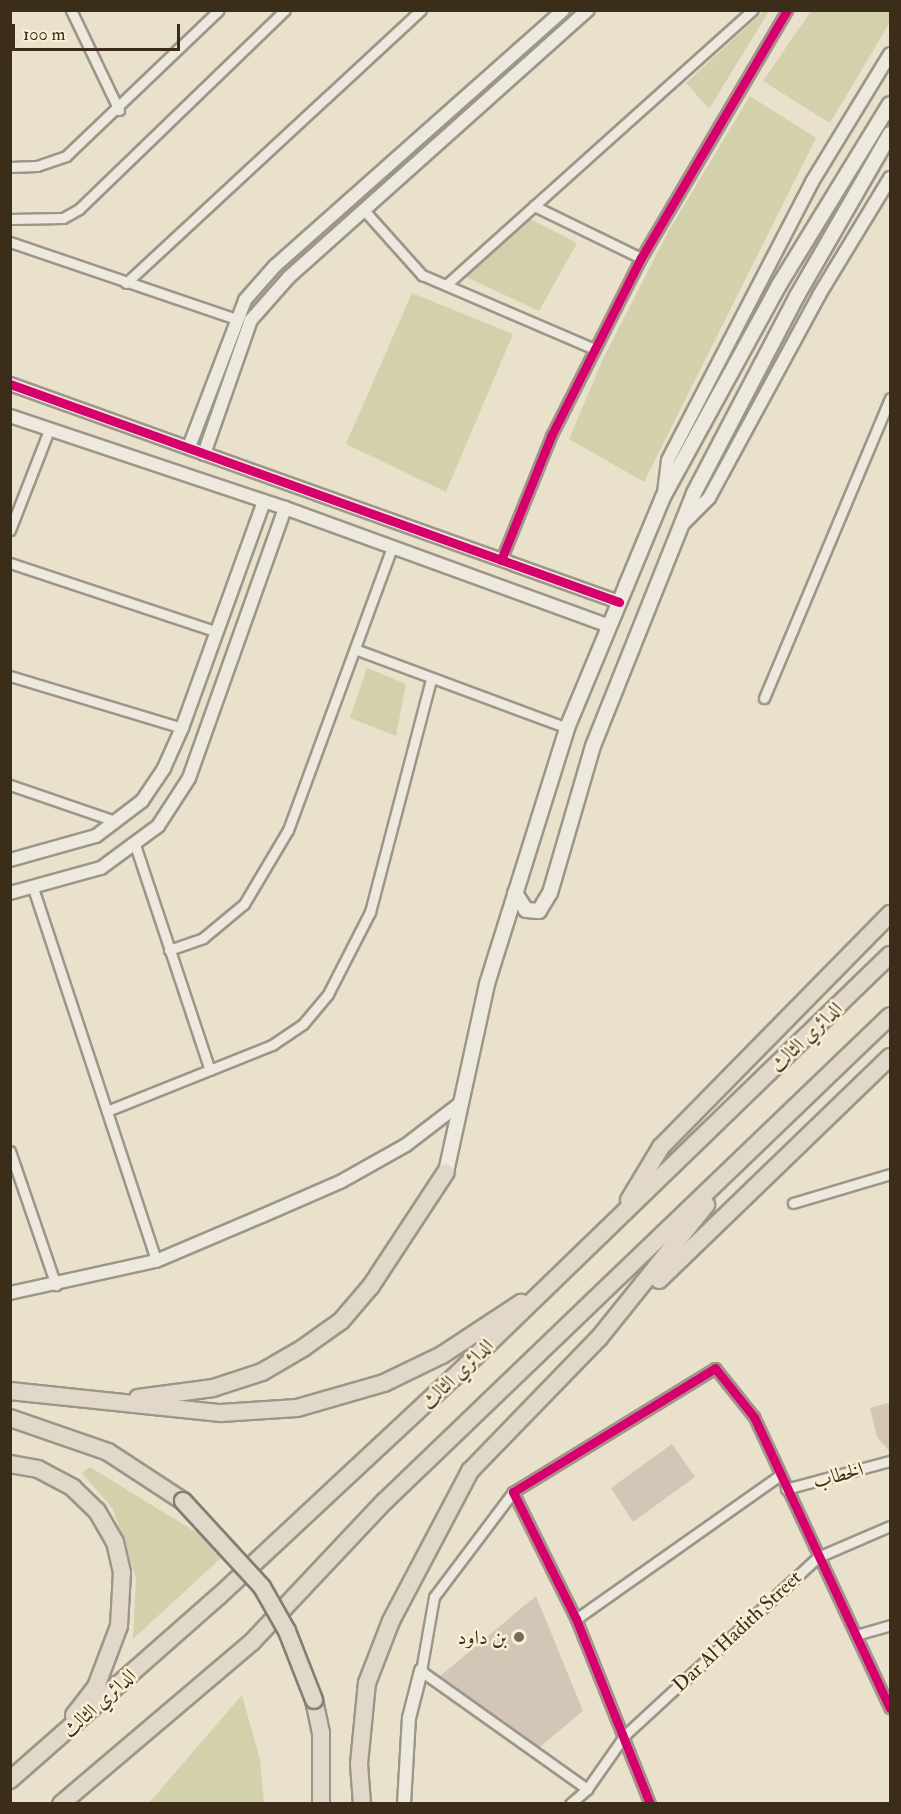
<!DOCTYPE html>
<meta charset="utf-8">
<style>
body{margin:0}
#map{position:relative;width:901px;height:1814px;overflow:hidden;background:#eae1cc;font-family:"IM FELL Double Pica",Amiri,serif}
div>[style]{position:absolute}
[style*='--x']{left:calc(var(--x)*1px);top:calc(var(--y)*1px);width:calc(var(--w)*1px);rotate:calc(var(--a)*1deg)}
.green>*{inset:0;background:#d2d1ab}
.building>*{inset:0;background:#d4c6b7}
.roads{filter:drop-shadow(2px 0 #9d9688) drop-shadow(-2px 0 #9d9688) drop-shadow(0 2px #9d9688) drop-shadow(0 -2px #9d9688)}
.minor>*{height:9px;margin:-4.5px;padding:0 4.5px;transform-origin:4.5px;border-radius:4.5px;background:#ede9de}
.tertiary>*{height:12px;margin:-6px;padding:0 6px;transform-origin:6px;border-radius:6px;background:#ede9de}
.secondary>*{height:14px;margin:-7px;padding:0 7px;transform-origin:7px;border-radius:7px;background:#ede9de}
.motorway>*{height:16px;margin:-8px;padding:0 8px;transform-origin:8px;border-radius:8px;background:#e1d8c9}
.bridges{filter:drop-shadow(2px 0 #847d71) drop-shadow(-2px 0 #847d71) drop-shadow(0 2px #847d71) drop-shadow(0 -2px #847d71)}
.motorway-bridge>*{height:16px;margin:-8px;padding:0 8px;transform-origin:8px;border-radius:8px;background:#e1d8c9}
.cycleway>*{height:9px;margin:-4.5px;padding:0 4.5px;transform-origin:4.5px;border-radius:4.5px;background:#d6006c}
.dots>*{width:16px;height:16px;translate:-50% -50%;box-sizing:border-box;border:3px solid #faefd5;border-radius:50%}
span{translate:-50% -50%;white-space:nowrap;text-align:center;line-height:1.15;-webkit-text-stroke:5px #faefd5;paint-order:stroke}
.street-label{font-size:20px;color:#3c2d1b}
.poi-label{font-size:20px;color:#3c2d1b}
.right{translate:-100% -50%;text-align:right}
.frame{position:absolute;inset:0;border:12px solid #3c2d1b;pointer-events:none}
.scale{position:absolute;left:12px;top:24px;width:168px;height:27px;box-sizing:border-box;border:3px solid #3c2d1b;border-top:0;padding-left:8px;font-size:18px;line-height:21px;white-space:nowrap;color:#3c2d1b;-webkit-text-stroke:4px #faefd5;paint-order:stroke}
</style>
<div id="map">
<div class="green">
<div style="clip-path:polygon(764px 11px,769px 11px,709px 109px,686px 83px)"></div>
<div style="clip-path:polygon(811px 11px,890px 11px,890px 22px,830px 123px,763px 81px)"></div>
<div style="clip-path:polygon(750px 96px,816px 138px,644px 482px,569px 439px,603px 359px,668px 232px)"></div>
<div style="clip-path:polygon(530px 219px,577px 243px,539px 311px,466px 277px)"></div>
<div style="clip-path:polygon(412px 293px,513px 334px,446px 492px,346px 444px)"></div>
<div style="clip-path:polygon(367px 668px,406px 684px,396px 736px,350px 718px)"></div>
<div style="clip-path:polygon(90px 1467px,207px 1539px,221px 1558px,133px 1639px,136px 1578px,113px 1509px,82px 1473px)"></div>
<div style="clip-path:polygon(242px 1695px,260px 1760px,264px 1803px,149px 1803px)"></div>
</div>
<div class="building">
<div style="clip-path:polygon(891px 1402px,891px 1453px,877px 1437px,870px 1408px)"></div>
<div style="clip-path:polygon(672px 1444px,695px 1477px,633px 1522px,611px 1488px)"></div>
<div style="clip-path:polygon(536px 1596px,583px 1711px,540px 1747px,440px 1676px)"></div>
</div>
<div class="roads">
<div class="minor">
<div style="--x:71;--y:10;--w:111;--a:64.4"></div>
<div style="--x:10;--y:167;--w:27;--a:-2"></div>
<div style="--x:37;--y:166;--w:31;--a:-19"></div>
<div style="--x:66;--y:156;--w:211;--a:-43.7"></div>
<div style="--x:534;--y:206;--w:119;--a:25.9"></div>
<div style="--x:363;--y:209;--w:89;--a:48.2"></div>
<div style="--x:422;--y:275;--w:188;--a:23.2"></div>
<div style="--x:10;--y:219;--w:53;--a:-1.1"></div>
<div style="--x:63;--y:218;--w:18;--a:-29"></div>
<div style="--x:79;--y:209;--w:286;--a:-44"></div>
<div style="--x:10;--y:242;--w:239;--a:18.8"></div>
<div style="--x:126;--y:283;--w:402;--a:-42.8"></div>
<div style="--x:446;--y:285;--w:412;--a:-41.9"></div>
<div style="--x:10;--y:530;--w:107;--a:-68.7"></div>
<div style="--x:501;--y:560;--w:134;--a:-68"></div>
<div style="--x:551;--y:436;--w:199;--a:-63.2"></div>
<div style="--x:641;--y:258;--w:288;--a:-59.5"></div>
<div style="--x:10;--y:563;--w:218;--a:18.4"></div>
<div style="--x:355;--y:649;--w:226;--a:20.4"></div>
<div style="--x:10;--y:676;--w:180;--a:16.8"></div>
<div style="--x:764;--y:698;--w:325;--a:-67.2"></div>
<div style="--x:10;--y:785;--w:111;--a:18.9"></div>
<div style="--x:135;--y:845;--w:237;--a:71.6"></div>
<div style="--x:33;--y:888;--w:393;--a:71.7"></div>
<div style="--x:169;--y:950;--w:36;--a:-19"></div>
<div style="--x:203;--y:938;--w:53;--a:-39.7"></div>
<div style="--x:244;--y:904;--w:86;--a:-59.3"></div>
<div style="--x:288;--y:830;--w:302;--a:-69.8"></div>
<div style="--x:107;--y:1111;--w:178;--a:-21.8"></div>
<div style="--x:272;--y:1045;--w:37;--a:-34"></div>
<div style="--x:303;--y:1024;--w:39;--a:-50"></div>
<div style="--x:328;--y:994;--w:92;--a:-62.9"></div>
<div style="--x:370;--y:912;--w:240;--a:-75.3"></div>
<div style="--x:10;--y:1151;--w:142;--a:71.1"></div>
<div style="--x:793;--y:1203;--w:101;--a:-16.6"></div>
<div style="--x:786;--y:1489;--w:108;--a:-15.1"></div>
<div style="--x:513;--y:1492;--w:131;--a:127"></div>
<div style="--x:434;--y:1597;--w:75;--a:100"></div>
<div style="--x:421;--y:1671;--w:204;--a:35.4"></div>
<div style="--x:576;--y:1619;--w:250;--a:-35.2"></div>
<div style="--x:856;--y:1635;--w:35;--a:-16"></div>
<div style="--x:570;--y:1804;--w:23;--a:-41"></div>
<div style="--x:587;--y:1789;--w:66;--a:-54.9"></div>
<div style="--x:625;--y:1735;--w:263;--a:-42.7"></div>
<div style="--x:818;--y:1557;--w:78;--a:-23.3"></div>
<div style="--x:650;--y:1804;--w:199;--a:-111.8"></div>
<div style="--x:576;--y:1619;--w:142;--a:-116.4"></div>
<div style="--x:513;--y:1492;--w:237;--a:-31.5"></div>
<div style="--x:715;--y:1368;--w:63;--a:51.5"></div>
<div style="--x:754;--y:1417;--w:321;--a:65"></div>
</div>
<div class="tertiary">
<div style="--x:10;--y:384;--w:647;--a:19.7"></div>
<div style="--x:10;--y:416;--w:290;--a:18.5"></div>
<div style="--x:285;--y:508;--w:345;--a:20"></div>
<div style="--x:189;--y:447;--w:157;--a:-69.1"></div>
<div style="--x:245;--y:300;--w:45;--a:-48.6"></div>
<div style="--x:275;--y:266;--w:385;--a:-41.6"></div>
<div style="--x:204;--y:454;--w:142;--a:-70.7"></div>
<div style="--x:251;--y:320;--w:57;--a:-48.5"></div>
<div style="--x:289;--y:277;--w:401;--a:-41.8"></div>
<div style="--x:664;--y:493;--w:33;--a:-83"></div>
<div style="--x:668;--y:460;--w:313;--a:-62.6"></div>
<div style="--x:812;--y:182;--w:150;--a:-58.6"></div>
<div style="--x:682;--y:525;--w:38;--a:-45"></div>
<div style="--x:709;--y:498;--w:231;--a:-61.5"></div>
<div style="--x:819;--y:295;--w:137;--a:-58.7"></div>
<div style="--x:10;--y:860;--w:89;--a:-15.6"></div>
<div style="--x:96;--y:836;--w:58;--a:-37.3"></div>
<div style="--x:142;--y:801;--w:40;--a:-56"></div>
<div style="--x:164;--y:768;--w:44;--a:-65.8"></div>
<div style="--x:182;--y:728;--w:241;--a:-70.1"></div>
<div style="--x:10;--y:893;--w:94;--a:-15.4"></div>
<div style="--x:101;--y:868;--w:71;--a:-36.4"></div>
<div style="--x:158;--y:826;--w:57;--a:-57.1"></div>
<div style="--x:189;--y:778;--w:287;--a:-70.4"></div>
<div style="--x:10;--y:1293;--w:149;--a:-12.4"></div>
<div style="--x:156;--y:1261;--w:115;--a:-23"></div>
<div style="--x:262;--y:1216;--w:87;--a:-23.6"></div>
<div style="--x:342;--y:1181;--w:73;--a:-29.4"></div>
<div style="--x:406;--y:1145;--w:69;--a:-37.4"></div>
<div style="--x:404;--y:1804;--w:86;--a:-86.7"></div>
<div style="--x:409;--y:1718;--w:49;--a:-75.7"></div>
</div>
<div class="secondary">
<div style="--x:515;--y:893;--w:20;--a:57"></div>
<div style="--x:526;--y:910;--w:13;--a:4"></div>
<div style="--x:539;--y:911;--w:21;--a:-59"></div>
<div style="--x:550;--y:893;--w:153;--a:-73.7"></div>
<div style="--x:593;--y:746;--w:272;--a:-68.2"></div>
<div style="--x:694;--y:493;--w:222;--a:-62.4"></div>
<div style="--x:797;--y:296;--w:187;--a:-60.1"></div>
<div style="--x:446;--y:1172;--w:192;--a:-77.7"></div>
<div style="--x:487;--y:984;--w:268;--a:-72.6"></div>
<div style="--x:567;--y:728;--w:154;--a:-67.4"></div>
<div style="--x:626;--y:586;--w:96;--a:-67.4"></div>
<div style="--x:663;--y:497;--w:242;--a:-61.3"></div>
<div style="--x:779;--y:285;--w:212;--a:-58.5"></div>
</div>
<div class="motorway">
<div style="--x:629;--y:1200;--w:62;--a:-58.9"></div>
<div style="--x:661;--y:1147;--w:327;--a:-45.5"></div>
<div style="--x:659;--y:1280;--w:321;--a:-44"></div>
<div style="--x:10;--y:1391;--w:212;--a:6"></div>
<div style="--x:221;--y:1413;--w:76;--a:-3.8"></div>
<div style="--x:297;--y:1408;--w:91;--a:-16"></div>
<div style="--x:384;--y:1383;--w:64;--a:-25.8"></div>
<div style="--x:442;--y:1355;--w:95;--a:-33.4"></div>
<div style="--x:138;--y:1398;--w:76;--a:-7.6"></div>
<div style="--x:213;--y:1388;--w:52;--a:-18.1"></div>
<div style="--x:262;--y:1372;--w:48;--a:-30.3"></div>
<div style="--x:303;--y:1348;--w:47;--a:-35.4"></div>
<div style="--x:341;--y:1321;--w:46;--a:-49.4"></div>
<div style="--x:371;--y:1286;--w:136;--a:-56.7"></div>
<div style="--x:10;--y:1418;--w:104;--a:19.1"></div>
<div style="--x:108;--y:1452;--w:90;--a:33.2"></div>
<div style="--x:10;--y:1464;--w:28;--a:10"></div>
<div style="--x:38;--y:1469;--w:40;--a:28"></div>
<div style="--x:73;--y:1488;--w:33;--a:44"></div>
<div style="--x:97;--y:1511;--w:36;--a:60"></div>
<div style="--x:115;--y:1542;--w:31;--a:77"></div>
<div style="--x:122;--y:1572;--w:54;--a:93.2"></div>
<div style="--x:119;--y:1626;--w:65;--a:110.7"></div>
<div style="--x:96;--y:1687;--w:36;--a:128"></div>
<div style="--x:314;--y:1700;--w:34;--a:78"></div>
<div style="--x:321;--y:1733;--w:71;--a:90"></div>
<div style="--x:10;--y:1780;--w:278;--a:-41.4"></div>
<div style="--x:219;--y:1596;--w:320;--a:-43"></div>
<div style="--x:453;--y:1378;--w:608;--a:-44.07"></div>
<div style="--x:61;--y:1804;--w:249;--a:-40.3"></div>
<div style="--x:251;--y:1643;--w:195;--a:-46.7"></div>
<div style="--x:385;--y:1501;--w:700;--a:-43.84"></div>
<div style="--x:362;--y:1804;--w:40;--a:-94.3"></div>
<div style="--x:359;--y:1764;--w:81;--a:-84.4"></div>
<div style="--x:367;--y:1683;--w:66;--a:-68.8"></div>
<div style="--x:391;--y:1621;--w:170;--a:-62.2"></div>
<div style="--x:470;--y:1471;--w:185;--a:-45.9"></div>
<div style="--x:599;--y:1338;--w:171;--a:-51.2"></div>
</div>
</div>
<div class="bridges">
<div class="motorway-bridge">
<div style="--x:183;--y:1501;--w:117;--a:47.4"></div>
<div style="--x:262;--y:1587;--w:51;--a:60.4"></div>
<div style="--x:287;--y:1631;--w:74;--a:68.6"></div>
</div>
</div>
<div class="cycleway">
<div style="--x:10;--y:384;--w:647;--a:19.7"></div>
<div style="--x:501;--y:560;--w:134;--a:-68"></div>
<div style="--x:551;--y:436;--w:199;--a:-63.2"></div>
<div style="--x:641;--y:258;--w:288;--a:-59.5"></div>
<div style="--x:650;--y:1804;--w:199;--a:-111.8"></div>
<div style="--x:576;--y:1619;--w:142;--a:-116.4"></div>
<div style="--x:513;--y:1492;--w:237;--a:-31.5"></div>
<div style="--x:715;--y:1368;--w:63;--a:51.5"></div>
<div style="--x:754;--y:1417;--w:321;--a:65"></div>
</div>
<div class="dots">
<div style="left:519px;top:1637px;background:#796c59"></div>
</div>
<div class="street-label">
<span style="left:806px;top:1037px;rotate:-44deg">الدائري الثالث</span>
<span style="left:457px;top:1374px;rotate:-44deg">الدائري الثالث</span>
<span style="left:838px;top:1475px;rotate:-15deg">الخطاب</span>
<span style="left:737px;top:1631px;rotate:-43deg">Dar Al Hadith Street</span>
<span style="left:99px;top:1703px;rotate:-42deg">الدائري الثالث</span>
</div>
<div class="poi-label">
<span class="right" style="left:507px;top:1637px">بن داود</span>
</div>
<div class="frame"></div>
<div class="scale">100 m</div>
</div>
